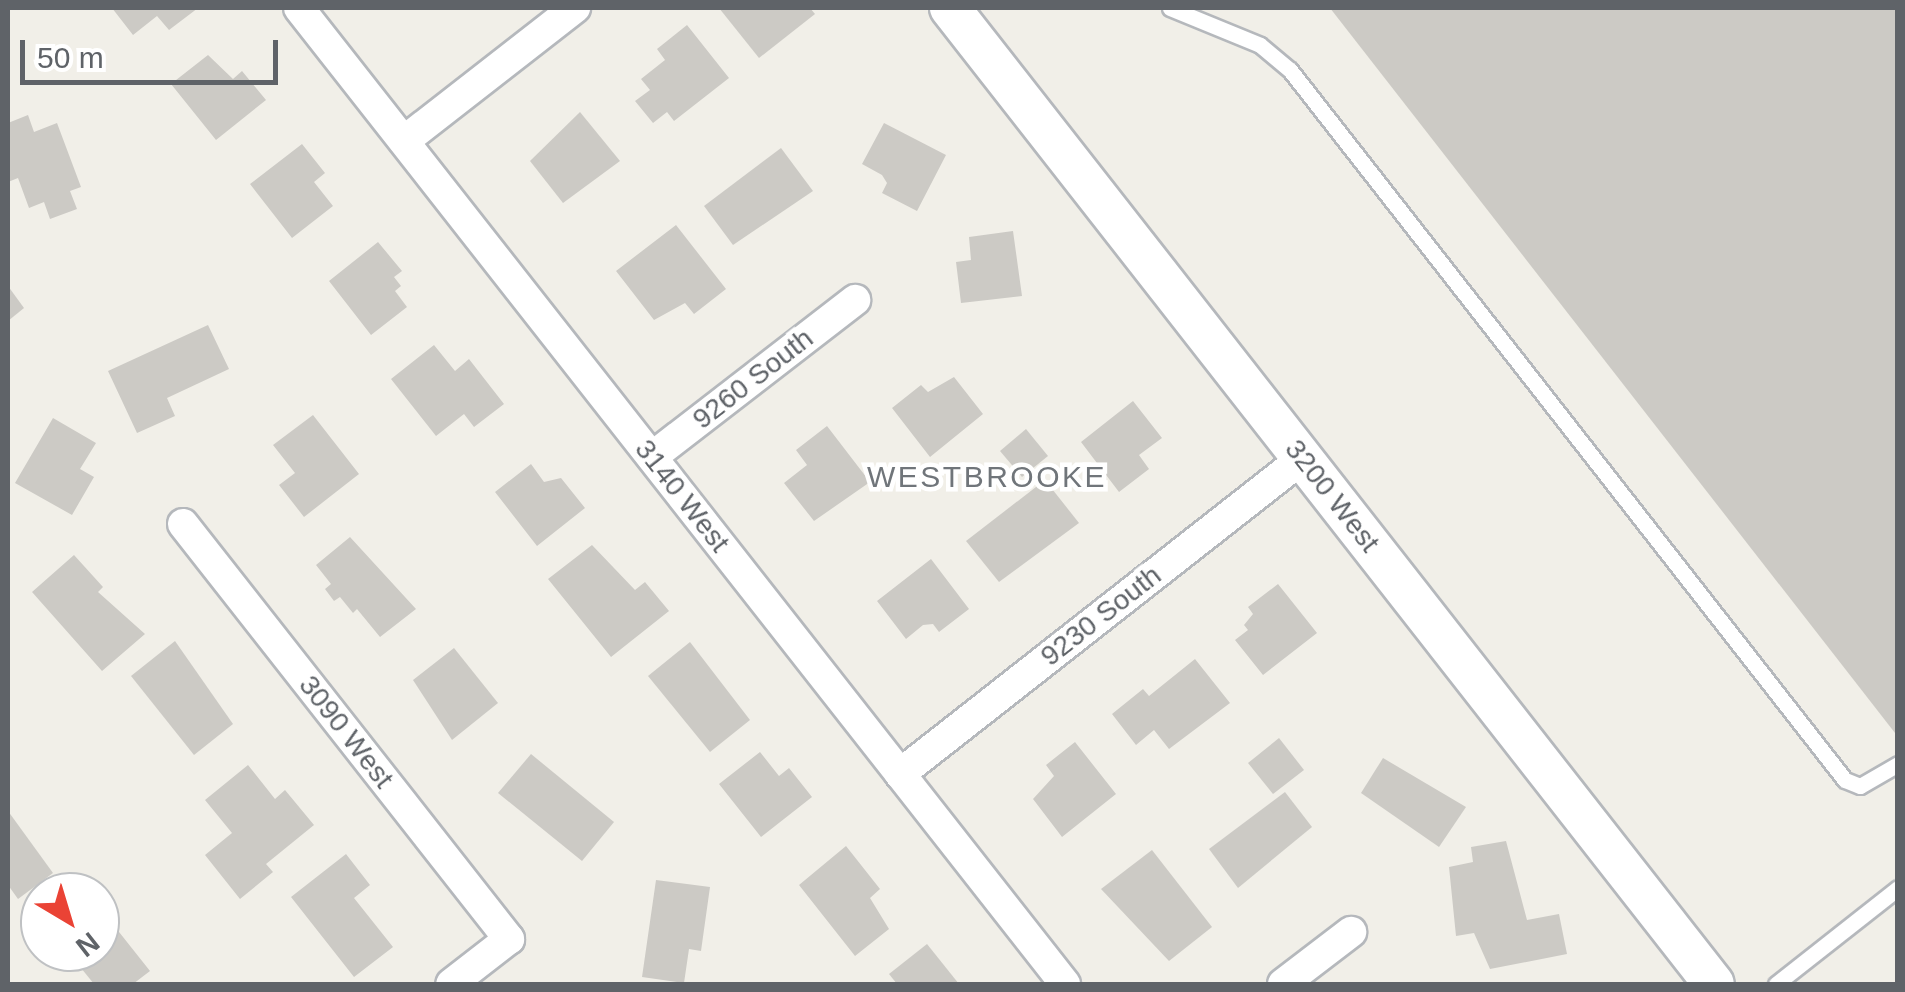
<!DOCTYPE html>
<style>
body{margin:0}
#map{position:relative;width:1905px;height:992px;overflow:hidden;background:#f1efe8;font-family:Helvetica,sans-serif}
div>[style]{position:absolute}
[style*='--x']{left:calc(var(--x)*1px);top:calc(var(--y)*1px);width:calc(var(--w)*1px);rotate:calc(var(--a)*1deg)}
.building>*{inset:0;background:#cccac5}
.roads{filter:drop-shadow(2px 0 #b5b8bc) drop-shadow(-2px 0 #b5b8bc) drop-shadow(0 2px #b5b8bc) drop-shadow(0 -2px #b5b8bc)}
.service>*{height:15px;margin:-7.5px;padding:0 7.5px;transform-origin:7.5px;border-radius:7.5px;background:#fff}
.minor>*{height:30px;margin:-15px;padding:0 15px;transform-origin:15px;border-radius:15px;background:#fff}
.tertiary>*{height:40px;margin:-20px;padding:0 20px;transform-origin:20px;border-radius:20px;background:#fff}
span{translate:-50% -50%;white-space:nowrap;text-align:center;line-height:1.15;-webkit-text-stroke:9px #fff;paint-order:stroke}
.street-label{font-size:28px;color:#5f6368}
.neighbourhood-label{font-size:30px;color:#70757a;letter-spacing:2.5px}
.frame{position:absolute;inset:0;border:10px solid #5f6368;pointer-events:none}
.north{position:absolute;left:20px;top:872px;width:100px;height:100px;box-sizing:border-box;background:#fff;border:2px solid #bfc1c3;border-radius:50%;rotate:142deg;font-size:28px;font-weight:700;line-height:40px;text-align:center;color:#5f6368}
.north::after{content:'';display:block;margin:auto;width:35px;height:45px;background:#ea4335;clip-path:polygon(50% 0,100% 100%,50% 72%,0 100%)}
.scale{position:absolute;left:20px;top:40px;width:258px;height:45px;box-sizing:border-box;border:5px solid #5f6368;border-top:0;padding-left:12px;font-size:30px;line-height:35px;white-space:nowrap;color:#5f6368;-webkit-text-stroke:8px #fff;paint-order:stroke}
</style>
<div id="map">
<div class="building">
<div style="clip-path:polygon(112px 8px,198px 8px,169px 30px,157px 16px,133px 35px)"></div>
<div style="clip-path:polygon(719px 8px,810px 8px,815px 14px,759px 58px)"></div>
<div style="clip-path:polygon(1330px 8px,1898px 8px,1898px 731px,1895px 733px)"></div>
<div style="clip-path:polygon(687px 25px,729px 78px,674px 121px,667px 112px,653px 123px,635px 101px,650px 90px,641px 79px,665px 60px,657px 49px)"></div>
<div style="clip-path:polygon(208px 55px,233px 79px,242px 71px,266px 100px,216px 140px,171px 84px)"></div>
<div style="clip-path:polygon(580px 112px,620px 161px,563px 203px,530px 161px)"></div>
<div style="clip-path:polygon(28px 115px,34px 132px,57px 123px,81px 187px,70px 191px,77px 209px,50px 219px,44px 202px,29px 208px,18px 178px,8px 182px,8px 123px)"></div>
<div style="clip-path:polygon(884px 123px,946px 155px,917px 211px,882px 193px,887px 183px,882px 175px,862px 164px)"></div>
<div style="clip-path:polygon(302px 144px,325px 173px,314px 182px,333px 206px,292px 238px,250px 184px)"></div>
<div style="clip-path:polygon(781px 148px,813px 191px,733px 245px,704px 206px)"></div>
<div style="clip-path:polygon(676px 225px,726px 289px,694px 314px,685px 303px,654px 320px,616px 271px)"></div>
<div style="clip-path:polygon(1013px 231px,1022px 296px,961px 303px,956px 262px,971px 260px,969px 237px)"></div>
<div style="clip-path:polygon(378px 242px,402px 271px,394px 277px,401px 286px,395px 291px,407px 307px,371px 335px,329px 281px)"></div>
<div style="clip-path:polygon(8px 286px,24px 308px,8px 321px)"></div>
<div style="clip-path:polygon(208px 325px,229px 369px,167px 398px,175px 416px,137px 433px,108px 371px)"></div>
<div style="clip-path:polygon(434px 345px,455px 371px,469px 359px,504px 404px,474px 427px,464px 414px,436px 436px,391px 379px)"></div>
<div style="clip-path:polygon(954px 377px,983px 414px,930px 457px,892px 408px,921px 385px,928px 392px)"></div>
<div style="clip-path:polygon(1133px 401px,1162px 438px,1139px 455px,1149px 469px,1119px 492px,1081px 442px)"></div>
<div style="clip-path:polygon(313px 415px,359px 474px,304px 517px,279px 485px,295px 473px,273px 445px)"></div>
<div style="clip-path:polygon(53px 418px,96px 443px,80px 469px,94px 477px,72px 515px,15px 483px)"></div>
<div style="clip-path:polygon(827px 426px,870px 482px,814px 521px,784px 483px,807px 465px,796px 450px)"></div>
<div style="clip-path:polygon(1026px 429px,1048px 456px,1022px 477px,1000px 451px)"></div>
<div style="clip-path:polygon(531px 464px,544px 482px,561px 478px,585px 508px,537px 546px,495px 492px)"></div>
<div style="clip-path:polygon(1045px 480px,1079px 523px,999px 582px,966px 541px)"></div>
<div style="clip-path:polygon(350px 537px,416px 609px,380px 637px,357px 609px,353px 613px,340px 597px,334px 601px,325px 589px,331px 584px,316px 565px)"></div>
<div style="clip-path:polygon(592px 545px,635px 590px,645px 582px,669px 611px,611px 657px,548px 579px)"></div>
<div style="clip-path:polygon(74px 555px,103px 587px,98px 592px,145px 634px,102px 671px,32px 592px)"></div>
<div style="clip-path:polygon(931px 559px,969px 609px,939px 632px,933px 624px,923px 625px,906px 639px,877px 601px)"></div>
<div style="clip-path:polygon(1278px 584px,1317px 633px,1263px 675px,1235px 640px,1248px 630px,1244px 625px,1253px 614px,1248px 607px)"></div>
<div style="clip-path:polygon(175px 641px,233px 724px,194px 755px,131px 676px)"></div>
<div style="clip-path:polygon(690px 642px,750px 720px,710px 752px,648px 676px)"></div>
<div style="clip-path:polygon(454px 648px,498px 703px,452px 740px,413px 680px)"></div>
<div style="clip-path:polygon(1195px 659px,1230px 703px,1169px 749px,1154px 730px,1136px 745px,1112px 714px,1143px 689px,1149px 696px)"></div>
<div style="clip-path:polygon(1279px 738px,1304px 770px,1273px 794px,1248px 763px)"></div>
<div style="clip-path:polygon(1075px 742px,1116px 794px,1062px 837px,1033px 799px,1054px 776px,1046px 765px)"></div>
<div style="clip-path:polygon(760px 752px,779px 776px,789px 768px,812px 797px,761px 837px,719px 784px)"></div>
<div style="clip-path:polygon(531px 754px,614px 822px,582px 861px,498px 793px)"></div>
<div style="clip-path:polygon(1383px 758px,1466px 807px,1439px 847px,1361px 793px)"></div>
<div style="clip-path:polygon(248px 765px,275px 799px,285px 790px,314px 825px,266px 864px,273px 872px,240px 899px,205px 855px,232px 833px,205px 800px)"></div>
<div style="clip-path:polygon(1285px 792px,1312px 827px,1238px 888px,1209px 849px)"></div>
<div style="clip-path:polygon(8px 811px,53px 873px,18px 899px,8px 885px)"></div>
<div style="clip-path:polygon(1506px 841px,1527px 920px,1559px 914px,1567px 954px,1490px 969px,1474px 933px,1456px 936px,1449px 867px,1473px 862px,1471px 847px)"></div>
<div style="clip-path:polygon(846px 846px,880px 889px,870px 898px,889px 929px,855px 956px,799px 885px)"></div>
<div style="clip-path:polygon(1152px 850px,1212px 927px,1169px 961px,1101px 889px)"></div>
<div style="clip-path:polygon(346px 854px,370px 885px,354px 898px,393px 947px,354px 977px,291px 897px)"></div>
<div style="clip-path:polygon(656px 880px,710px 887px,701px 951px,689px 949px,684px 983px,642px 977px)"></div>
<div style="clip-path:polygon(100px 908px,150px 971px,133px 984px,94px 984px,68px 952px,100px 952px)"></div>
<div style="clip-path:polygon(927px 944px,959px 984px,897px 984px,889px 974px)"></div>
</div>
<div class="roads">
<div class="service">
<div style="--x:1170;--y:8;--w:97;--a:22.3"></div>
<div style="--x:1260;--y:45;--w:39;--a:40"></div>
<div style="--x:1290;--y:70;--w:901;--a:51.99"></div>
<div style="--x:1845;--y:780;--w:16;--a:22"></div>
<div style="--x:1860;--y:786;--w:44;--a:-30.1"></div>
<div style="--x:1776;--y:984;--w:155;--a:-38.2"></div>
</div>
<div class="minor">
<div style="--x:299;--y:8;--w:1241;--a:51.87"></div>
<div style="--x:404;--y:141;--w:217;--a:-37.9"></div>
<div style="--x:652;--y:457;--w:257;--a:-37.7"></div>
<div style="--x:183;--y:524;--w:528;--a:51.85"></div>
<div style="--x:509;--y:939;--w:73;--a:142.2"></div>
<div style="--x:900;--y:774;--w:512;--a:-38.1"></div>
<div style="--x:1283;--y:984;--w:86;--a:-37.4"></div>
</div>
<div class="tertiary">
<div style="--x:950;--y:8;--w:1239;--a:51.95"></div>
</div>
</div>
<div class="street-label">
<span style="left:753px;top:379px;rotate:-38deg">9260 South</span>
<span style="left:682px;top:496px;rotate:52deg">3140 West</span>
<span style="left:1332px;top:496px;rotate:52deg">3200 West</span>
<span style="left:1101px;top:616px;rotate:-38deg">9230 South</span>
<span style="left:346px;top:732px;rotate:52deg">3090 West</span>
</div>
<div class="neighbourhood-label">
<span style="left:987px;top:477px">WESTBROOKE</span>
</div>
<div class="frame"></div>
<div class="north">N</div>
<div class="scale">50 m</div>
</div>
